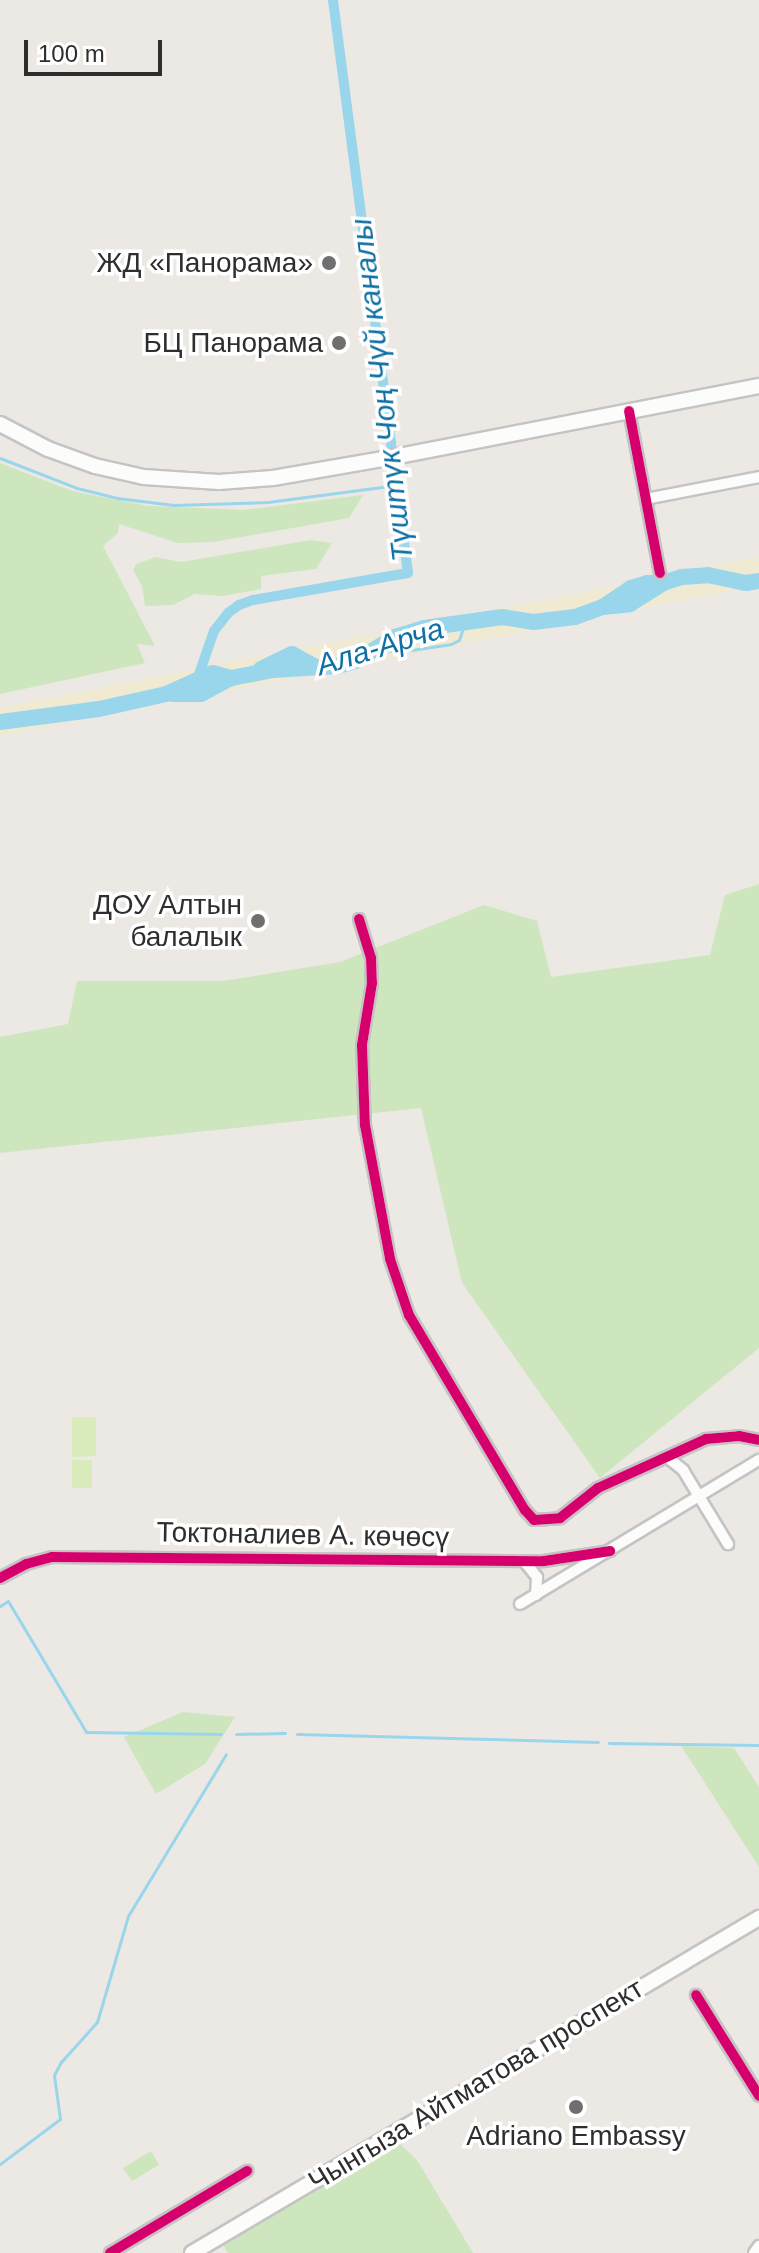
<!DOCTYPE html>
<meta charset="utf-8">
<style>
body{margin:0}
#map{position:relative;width:759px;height:2253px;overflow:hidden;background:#ece8e4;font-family:Helvetica,sans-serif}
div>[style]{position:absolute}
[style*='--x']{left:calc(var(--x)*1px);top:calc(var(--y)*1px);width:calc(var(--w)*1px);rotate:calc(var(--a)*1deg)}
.green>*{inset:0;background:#cee6be}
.sand>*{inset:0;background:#f0ead3}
.pitch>*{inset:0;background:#d9eabb}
.stream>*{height:3px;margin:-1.5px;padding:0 1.5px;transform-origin:1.5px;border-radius:1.5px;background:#99d6ec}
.canal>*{height:10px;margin:-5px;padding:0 5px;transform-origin:5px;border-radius:5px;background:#99d6ec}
.river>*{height:16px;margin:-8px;padding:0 8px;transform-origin:8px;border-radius:8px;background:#99d6ec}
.roads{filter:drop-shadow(2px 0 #c5c4c5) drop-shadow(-2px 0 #c5c4c5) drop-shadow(0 2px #c5c4c5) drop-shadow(0 -2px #c5c4c5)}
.minor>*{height:10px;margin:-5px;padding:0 5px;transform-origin:5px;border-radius:5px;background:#fcfcfb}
.secondary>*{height:14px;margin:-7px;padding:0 7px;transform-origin:7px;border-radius:7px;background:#fcfcfb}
.cycleway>*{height:10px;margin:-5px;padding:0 5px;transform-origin:5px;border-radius:5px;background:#d6006c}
.dots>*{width:22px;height:22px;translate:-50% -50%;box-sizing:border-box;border:4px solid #fff;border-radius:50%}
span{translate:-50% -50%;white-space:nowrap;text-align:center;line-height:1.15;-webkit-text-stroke:7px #fff;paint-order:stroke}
.poi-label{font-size:28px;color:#2e2e2e}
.right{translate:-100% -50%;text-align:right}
.street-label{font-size:28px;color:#2e2e2e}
.water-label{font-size:30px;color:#0d6fa3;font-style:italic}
.scale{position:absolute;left:24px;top:40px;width:138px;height:36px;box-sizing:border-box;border:4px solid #2e2e2e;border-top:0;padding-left:10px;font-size:24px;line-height:28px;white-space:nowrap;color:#2e2e2e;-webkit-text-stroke:6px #fff;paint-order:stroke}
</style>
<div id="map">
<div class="green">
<div style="clip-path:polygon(0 463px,72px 491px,149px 506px,244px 510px,363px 495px,349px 518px,213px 542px,178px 543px,119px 524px,118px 533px,103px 546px,155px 646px,137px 644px,145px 663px,0 694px)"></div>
<div style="clip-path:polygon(311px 540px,332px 543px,316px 569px,261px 576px,261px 589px,222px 596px,195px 594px,173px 605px,145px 606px,142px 586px,133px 570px,136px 564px,156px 557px,181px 562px)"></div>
<div style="clip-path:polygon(759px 884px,759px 1348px,600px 1478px,462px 1283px,421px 1108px,0 1153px,0 1037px,68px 1024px,77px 981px,223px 981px,340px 962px,484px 905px,537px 921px,551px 977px,710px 955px,725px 895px)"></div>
<div style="clip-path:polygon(183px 1712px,235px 1717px,205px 1764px,156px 1794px,124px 1737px)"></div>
<div style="clip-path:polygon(681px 1746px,734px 1748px,759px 1787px,759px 1867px)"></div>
<div style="clip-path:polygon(398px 2142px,417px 2160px,473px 2253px,228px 2253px,223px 2245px)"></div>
<div style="clip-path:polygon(151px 2151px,159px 2165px,132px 2181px,123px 2168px)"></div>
</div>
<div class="sand">
<div style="clip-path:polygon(759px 557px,759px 585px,0 736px,0 708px)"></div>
</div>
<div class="pitch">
<div style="clip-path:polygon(72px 1417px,96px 1417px,96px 1456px,72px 1457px)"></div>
<div style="clip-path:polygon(72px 1460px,92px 1460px,92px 1488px,72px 1488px)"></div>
</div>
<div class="stream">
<div style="--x:0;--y:458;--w:83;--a:21.3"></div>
<div style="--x:77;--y:488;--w:41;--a:14"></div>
<div style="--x:117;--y:498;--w:57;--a:7"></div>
<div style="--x:174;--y:505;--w:94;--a:-1.8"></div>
<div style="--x:268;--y:502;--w:130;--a:-7.5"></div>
<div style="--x:379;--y:649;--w:19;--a:9"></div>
<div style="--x:398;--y:652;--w:54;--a:-8.6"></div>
<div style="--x:451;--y:644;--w:9;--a:-27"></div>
<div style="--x:459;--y:640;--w:19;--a:-72"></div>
<div style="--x:0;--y:1606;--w:9;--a:-32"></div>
<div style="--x:8;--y:1601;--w:152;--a:59.2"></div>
<div style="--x:86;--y:1732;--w:135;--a:0.8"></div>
<div style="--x:236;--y:1734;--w:49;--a:-1.2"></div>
<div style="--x:297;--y:1734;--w:301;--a:1.5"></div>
<div style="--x:609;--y:1743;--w:150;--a:0.8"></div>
<div style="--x:0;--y:2164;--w:75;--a:-36.9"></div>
<div style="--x:60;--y:2119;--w:44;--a:-97.8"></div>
<div style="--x:54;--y:2075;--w:15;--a:-62"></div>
<div style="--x:61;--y:2062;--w:54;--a:-48"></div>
<div style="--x:97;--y:2022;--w:110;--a:-73.7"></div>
<div style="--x:128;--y:1916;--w:189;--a:-58.8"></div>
</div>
<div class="canal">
<div style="--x:197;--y:680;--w:52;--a:-70.9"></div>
<div style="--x:214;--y:631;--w:23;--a:-52"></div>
<div style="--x:228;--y:613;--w:14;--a:-36"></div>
<div style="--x:239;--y:605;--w:15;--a:-20"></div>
<div style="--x:253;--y:600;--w:157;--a:-9.9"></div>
<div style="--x:408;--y:573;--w:578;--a:-97.46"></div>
</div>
<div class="river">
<div style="--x:603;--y:607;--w:34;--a:-34"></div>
<div style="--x:631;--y:588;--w:17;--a:-17"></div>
<div style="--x:647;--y:583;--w:16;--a:0"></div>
<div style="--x:261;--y:669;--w:34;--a:-26"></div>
<div style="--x:292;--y:654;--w:26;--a:29"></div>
<div style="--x:173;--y:694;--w:28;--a:0"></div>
<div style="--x:201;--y:694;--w:34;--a:-28"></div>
<div style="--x:0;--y:722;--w:100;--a:-7.5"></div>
<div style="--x:99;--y:709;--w:69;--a:-12.6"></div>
<div style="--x:166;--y:694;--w:51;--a:-24.1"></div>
<div style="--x:213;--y:673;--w:19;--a:16"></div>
<div style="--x:231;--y:678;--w:43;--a:-10.8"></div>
<div style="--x:273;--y:670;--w:65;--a:-3.5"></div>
<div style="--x:338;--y:666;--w:18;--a:-16"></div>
<div style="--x:355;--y:661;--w:47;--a:-31"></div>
<div style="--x:395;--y:637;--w:30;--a:-17"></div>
<div style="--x:424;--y:628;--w:79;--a:-8"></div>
<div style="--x:502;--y:617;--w:31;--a:9"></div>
<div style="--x:533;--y:622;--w:42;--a:-6.8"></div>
<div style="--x:575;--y:617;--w:30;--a:-20"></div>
<div style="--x:603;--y:607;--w:27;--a:-6"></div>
<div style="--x:630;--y:604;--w:39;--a:-32"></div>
<div style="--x:663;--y:583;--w:20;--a:-18"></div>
<div style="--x:682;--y:577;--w:26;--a:-4"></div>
<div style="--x:708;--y:575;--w:39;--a:12"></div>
<div style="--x:746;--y:583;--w:13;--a:-9"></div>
</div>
<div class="roads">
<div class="minor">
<div style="--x:629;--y:411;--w:165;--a:79.2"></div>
<div style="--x:646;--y:499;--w:115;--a:-11"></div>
<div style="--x:359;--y:919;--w:41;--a:72.9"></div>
<div style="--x:371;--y:958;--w:25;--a:88"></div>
<div style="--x:372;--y:983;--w:63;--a:99.2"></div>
<div style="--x:362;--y:1045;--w:80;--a:87.9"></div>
<div style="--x:365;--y:1125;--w:136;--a:79.4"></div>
<div style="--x:390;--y:1259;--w:59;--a:71.3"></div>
<div style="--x:409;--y:1315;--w:227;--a:59.3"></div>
<div style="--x:525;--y:1510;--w:13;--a:48"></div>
<div style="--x:534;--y:1520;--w:26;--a:-4"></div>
<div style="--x:560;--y:1518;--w:48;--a:-38.3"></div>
<div style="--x:598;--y:1488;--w:119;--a:-24.4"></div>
<div style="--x:706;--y:1439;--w:33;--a:-5"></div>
<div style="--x:739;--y:1436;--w:20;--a:11"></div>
<div style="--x:667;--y:1457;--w:21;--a:39"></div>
<div style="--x:683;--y:1470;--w:87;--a:58.7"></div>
<div style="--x:524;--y:1561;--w:21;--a:51"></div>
<div style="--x:537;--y:1577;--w:18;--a:93"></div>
<div style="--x:0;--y:1578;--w:30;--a:-28"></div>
<div style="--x:26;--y:1564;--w:27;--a:-15"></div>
<div style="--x:52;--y:1557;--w:492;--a:0.5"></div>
<div style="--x:544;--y:1561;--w:67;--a:-8.6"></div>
<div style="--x:520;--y:1604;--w:279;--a:-31.1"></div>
<div style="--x:696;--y:1995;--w:119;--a:58"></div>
<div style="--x:110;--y:2253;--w:160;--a:-30.9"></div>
<div style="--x:754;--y:2253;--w:9;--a:-54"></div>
</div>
<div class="secondary">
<div style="--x:0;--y:424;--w:54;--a:27.5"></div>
<div style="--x:48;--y:449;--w:50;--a:19.9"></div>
<div style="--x:95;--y:466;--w:50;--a:12.7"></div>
<div style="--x:144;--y:477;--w:75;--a:3.8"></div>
<div style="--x:219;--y:482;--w:54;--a:-4.2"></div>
<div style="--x:273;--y:478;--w:112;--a:-9.8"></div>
<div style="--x:383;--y:459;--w:383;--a:-11"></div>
<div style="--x:192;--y:2253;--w:659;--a:-30.58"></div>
</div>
</div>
<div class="cycleway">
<div style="--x:629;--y:411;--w:165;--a:79.2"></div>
<div style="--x:359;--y:919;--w:41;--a:72.9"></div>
<div style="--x:371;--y:958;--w:25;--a:88"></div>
<div style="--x:372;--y:983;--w:63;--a:99.2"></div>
<div style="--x:362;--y:1045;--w:80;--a:87.9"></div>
<div style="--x:365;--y:1125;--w:136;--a:79.4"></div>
<div style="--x:390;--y:1259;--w:59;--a:71.3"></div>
<div style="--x:409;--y:1315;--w:227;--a:59.3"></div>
<div style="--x:525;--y:1510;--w:13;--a:48"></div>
<div style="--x:534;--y:1520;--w:26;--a:-4"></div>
<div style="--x:560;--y:1518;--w:48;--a:-38.3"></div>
<div style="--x:598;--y:1488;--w:119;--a:-24.4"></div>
<div style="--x:706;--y:1439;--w:33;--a:-5"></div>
<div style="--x:739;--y:1436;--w:20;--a:11"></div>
<div style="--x:0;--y:1578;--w:30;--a:-28"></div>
<div style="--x:26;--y:1564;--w:27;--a:-15"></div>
<div style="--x:52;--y:1557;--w:492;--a:0.5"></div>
<div style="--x:544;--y:1561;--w:67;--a:-8.6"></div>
<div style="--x:696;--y:1995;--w:119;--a:58"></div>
<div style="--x:110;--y:2253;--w:160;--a:-30.9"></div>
</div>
<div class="dots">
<div style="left:329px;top:263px;background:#706f6e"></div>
<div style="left:339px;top:343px;background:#706f6e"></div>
<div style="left:258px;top:921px;background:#706f6e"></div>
<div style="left:576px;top:2107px;background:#706f6e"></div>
</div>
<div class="poi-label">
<span class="right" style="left:313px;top:263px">ЖД «Панорама»</span>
<span class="right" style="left:323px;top:343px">БЦ Панорама</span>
<span class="right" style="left:242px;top:921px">ДОУ Алтын<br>балалык</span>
<span style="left:576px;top:2136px">Adriano Embassy</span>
</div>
<div class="street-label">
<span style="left:303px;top:1535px;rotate:1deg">Токтоналиев А. көчөсү</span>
<span style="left:476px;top:2085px;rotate:-31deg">Чынгыза Айтматова проспект</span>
</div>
<div class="water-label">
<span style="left:382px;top:390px;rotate:-97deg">Түштүк Чоң Чүй каналы</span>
<span style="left:380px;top:647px;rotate:-17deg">Ала-Арча</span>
</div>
<div class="scale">100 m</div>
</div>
